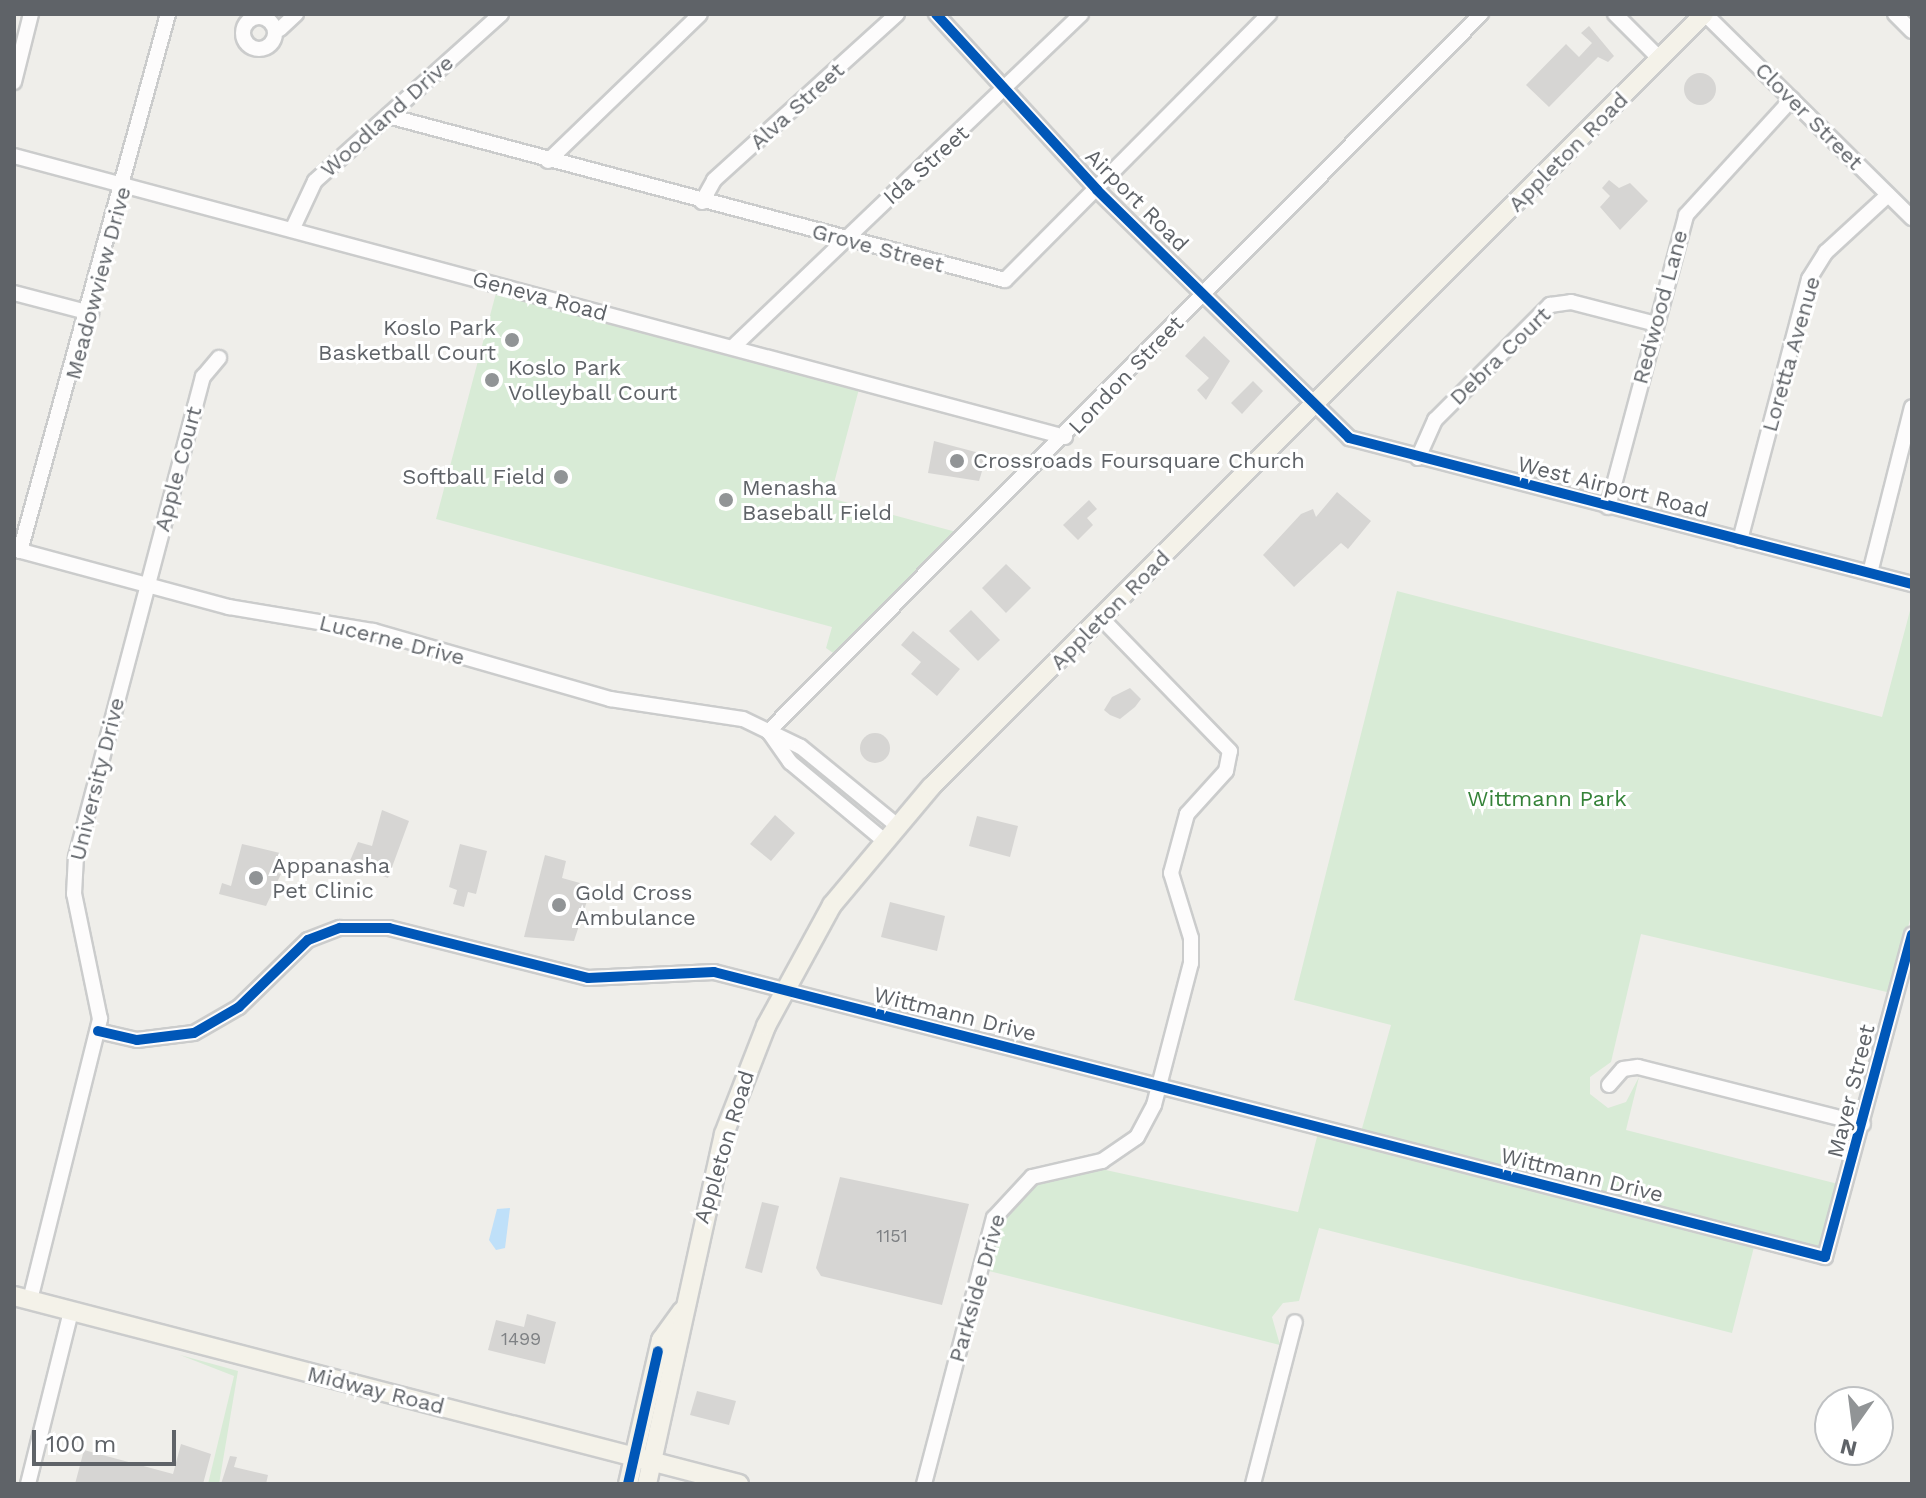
<!DOCTYPE html>
<style>
body{margin:0}
#map{position:relative;width:1926px;height:1498px;overflow:hidden;background:#efeeea;font-family:"Work Sans",sans-serif}
div>[style]{position:absolute}
[style*='--x']{left:calc(var(--x)*1px);top:calc(var(--y)*1px);width:calc(var(--w)*1px);rotate:calc(var(--a)*1deg)}
.green>*{inset:0;background:#d8ebd6}
.water>*{inset:0;background:#bfe0f9}
.building>*{inset:0;background:#d6d5d3}
.round{border-radius:50%}
.roads{filter:drop-shadow(2px 0 #cbcccc) drop-shadow(-2px 0 #cbcccc) drop-shadow(0 2px #cbcccc) drop-shadow(0 -2px #cbcccc)}
.minor>*{height:14px;margin:-7px;padding:0 7px;transform-origin:7px;border-radius:7px;background:#fdfcfc}
.minor>.ring{margin:-7px;padding:0;box-sizing:content-box;background:none;border:14px solid #fdfcfc;border-radius:50%}
.major>*{height:18px;margin:-9px;padding:0 9px;transform-origin:9px;border-radius:9px;background:#f4f2e9}
.cycleway>*{height:10px;margin:-5px;padding:0 5px;transform-origin:5px;border-radius:5px;background:#0057b8}
.dots>*{width:22px;height:22px;translate:-50% -50%;box-sizing:border-box;border:4px solid #fff;border-radius:50%}
span{translate:-50% -50%;white-space:nowrap;text-align:center;line-height:1.15;-webkit-text-stroke:6px #fff;paint-order:stroke}
.number-label{font-size:18px;color:#7e8184}
.number-label span{-webkit-text-stroke-width:0}
.street-label{font-size:22px;color:#5f6368}
.poi-label{font-size:22px;color:#5f6368}
.right{translate:-100% -50%;text-align:right}
.left{translate:0 -50%;text-align:left}
.park-label{font-size:22px;color:#348238}
.frame{position:absolute;inset:0;border:16px solid #5f6368;pointer-events:none}
.north{position:absolute;left:1814px;top:1386px;width:80px;height:80px;box-sizing:border-box;background:#fff;border:2px solid #bfc1c3;border-radius:50%;rotate:194deg;font-size:22px;font-weight:700;line-height:32px;text-align:center;color:#5f6368}
.north::after{content:'';display:block;margin:auto;width:28px;height:36px;background:#919496;clip-path:polygon(50% 0,100% 100%,50% 72%,0 100%)}
.scale{position:absolute;left:32px;top:1430px;width:144px;height:36px;box-sizing:border-box;border:4px solid #5f6368;border-top:0;padding-left:10px;font-size:24px;line-height:28px;white-space:nowrap;color:#5f6368;-webkit-text-stroke:6px #fff;paint-order:stroke}
</style>
<div id="map">
<div class="green">
<div style="clip-path:polygon(496px 293px,859px 389px,830px 498px,960px 533px,836px 655px,826px 648px,832px 627px,436px 519px)"></div>
<div style="clip-path:polygon(1397px 591px,1882px 717px,1912px 603px,1912px 912px,1891px 993px,1641px 934px,1611px 1062px,1590px 1077px,1590px 1094px,1608px 1108px,1626px 1102px,1639px 1077px,1626px 1130px,1842px 1185px,1828px 1242px,1819px 1250px,1755px 1243px,1732px 1333px,1319px 1228px,1299px 1301px,1283px 1303px,1272px 1317px,1280px 1345px,989px 1271px,1002px 1221px,1040px 1181px,1101px 1169px,1298px 1212px,1318px 1133px,1361px 1132px,1391px 1025px,1294px 1000px)"></div>
<div style="clip-path:polygon(180px 1355px,238px 1371px,219px 1484px,208px 1484px,234px 1376px)"></div>
</div>
<div class="water">
<div style="clip-path:polygon(510px 1208px,505px 1248px,496px 1250px,489px 1240px,497px 1209px)"></div>
</div>
<div class="building">
<div style="clip-path:polygon(1589px 26px,1614px 56px,1608px 62px,1598px 57px,1549px 107px,1526px 85px,1566px 44px,1579px 57px,1592px 43px,1581px 33px)"></div>
<div class="round" style="left:1684px;top:73px;width:32px;height:32px"></div>
<div style="clip-path:polygon(1609px 180px,1619px 188px,1630px 183px,1648px 201px,1620px 230px,1600px 207px,1610px 196px,1602px 188px)"></div>
<div style="clip-path:polygon(1204px 336px,1230px 361px,1206px 400px,1197px 390px,1209px 378px,1185px 356px)"></div>
<div style="clip-path:polygon(1253px 381px,1263px 391px,1242px 414px,1231px 403px)"></div>
<div style="clip-path:polygon(934px 441px,987px 455px,979px 481px,928px 473px)"></div>
<div style="clip-path:polygon(1337px 492px,1371px 521px,1348px 549px,1341px 543px,1294px 587px,1263px 555px,1301px 514px,1313px 509px,1316px 517px)"></div>
<div style="clip-path:polygon(1089px 500px,1097px 509px,1087px 518px,1093px 525px,1078px 540px,1063px 525px)"></div>
<div style="clip-path:polygon(1006px 564px,1031px 588px,1006px 613px,982px 588px)"></div>
<div style="clip-path:polygon(971px 610px,1000px 640px,978px 661px,949px 631px)"></div>
<div style="clip-path:polygon(913px 631px,960px 669px,937px 696px,911px 674px,921px 662px,901px 645px)"></div>
<div style="clip-path:polygon(1130px 688px,1141px 699px,1135px 707px,1120px 719px,1110px 715px,1104px 710px,1112px 697px)"></div>
<div class="round" style="left:860px;top:733px;width:30px;height:30px"></div>
<div style="clip-path:polygon(382px 810px,409px 821px,388px 878px,349px 863px,358px 842px,372px 846px)"></div>
<div style="clip-path:polygon(775px 815px,795px 833px,771px 861px,750px 844px)"></div>
<div style="clip-path:polygon(977px 816px,1018px 826px,1010px 857px,969px 846px)"></div>
<div style="clip-path:polygon(242px 844px,280px 853px,275px 872px,281px 874px,266px 906px,219px 894px,222px 883px,231px 886px)"></div>
<div style="clip-path:polygon(460px 844px,487px 851px,476px 894px,468px 892px,464px 907px,453px 904px,457px 890px,449px 887px)"></div>
<div style="clip-path:polygon(545px 855px,566px 861px,562px 878px,580px 883px,577px 895px,588px 898px,574px 941px,524px 937px)"></div>
<div style="clip-path:polygon(890px 902px,945px 916px,937px 951px,881px 937px)"></div>
<div style="clip-path:polygon(840px 1177px,969px 1204px,942px 1305px,821px 1276px,816px 1268px)"></div>
<div style="clip-path:polygon(762px 1202px,779px 1206px,762px 1273px,745px 1268px)"></div>
<div style="clip-path:polygon(527px 1314px,556px 1322px,545px 1364px,488px 1350px,496px 1320px,524px 1327px)"></div>
<div style="clip-path:polygon(697px 1391px,736px 1401px,729px 1425px,690px 1415px)"></div>
<div style="clip-path:polygon(181px 1444px,211px 1454px,203px 1484px,75px 1484px,84px 1450px,173px 1474px)"></div>
<div style="clip-path:polygon(230px 1456px,237px 1457px,234px 1467px,268px 1475px,266px 1484px,221px 1484px)"></div>
</div>
<div class="roads">
<div class="minor">
<div style="--x:936;--y:14;--w:239;--a:47.5"></div>
<div style="--x:1097;--y:190;--w:354;--a:44.5"></div>
<div style="--x:1349;--y:438;--w:582;--a:14.54"></div>
<div style="--x:1615;--y:14;--w:64;--a:45"></div>
<div style="--x:1705;--y:14;--w:291;--a:44.6"></div>
<div style="--x:1895;--y:14;--w:24;--a:45"></div>
<div class="ring" style="left:243px;top:17px;width:18px;height:18px"></div>
<div style="--x:280;--y:29;--w:22;--a:-43"></div>
<div style="--x:14;--y:82;--w:70;--a:-76"></div>
<div style="--x:388;--y:116;--w:638;--a:14.89"></div>
<div style="--x:1005;--y:280;--w:375;--a:-45.2"></div>
<div style="--x:14;--y:156;--w:1088;--a:14.97"></div>
<div style="--x:548;--y:161;--w:211;--a:-44"></div>
<div style="--x:702;--y:202;--w:25;--a:-61"></div>
<div style="--x:714;--y:180;--w:247;--a:-42.2"></div>
<div style="--x:292;--y:230;--w:54;--a:-64.9"></div>
<div style="--x:315;--y:181;--w:250;--a:-41.9"></div>
<div style="--x:14;--y:293;--w:80;--a:14.6"></div>
<div style="--x:734;--y:346;--w:480;--a:-43.7"></div>
<div style="--x:1418;--y:458;--w:42;--a:-65.9"></div>
<div style="--x:1435;--y:420;--w:163;--a:-45"></div>
<div style="--x:1550;--y:305;--w:21;--a:-8"></div>
<div style="--x:1571;--y:302;--w:88;--a:14.5"></div>
<div style="--x:1608;--y:507;--w:302;--a:-75"></div>
<div style="--x:1686;--y:215;--w:157;--a:-47.6"></div>
<div style="--x:1740;--y:540;--w:270;--a:-75.2"></div>
<div style="--x:1809;--y:279;--w:32;--a:-58"></div>
<div style="--x:1826;--y:252;--w:84;--a:-42.6"></div>
<div style="--x:14;--y:549;--w:223;--a:15.1"></div>
<div style="--x:229;--y:607;--w:146;--a:9.5"></div>
<div style="--x:373;--y:631;--w:247;--a:16"></div>
<div style="--x:610;--y:699;--w:134;--a:8.6"></div>
<div style="--x:743;--y:719;--w:64;--a:25.8"></div>
<div style="--x:801;--y:747;--w:122;--a:39.3"></div>
<div style="--x:20;--y:551;--w:557;--a:-74.59"></div>
<div style="--x:1870;--y:573;--w:171;--a:-75.8"></div>
<div style="--x:768;--y:732;--w:1012;--a:-45.2"></div>
<div style="--x:769;--y:732;--w:37;--a:55"></div>
<div style="--x:790;--y:762;--w:120;--a:39.9"></div>
<div style="--x:98;--y:1031;--w:40;--a:13"></div>
<div style="--x:137;--y:1040;--w:57;--a:-7"></div>
<div style="--x:194;--y:1033;--w:52;--a:-30"></div>
<div style="--x:239;--y:1007;--w:96;--a:-44.2"></div>
<div style="--x:308;--y:940;--w:34;--a:-21"></div>
<div style="--x:340;--y:928;--w:49;--a:0"></div>
<div style="--x:389;--y:928;--w:205;--a:14.1"></div>
<div style="--x:588;--y:978;--w:126;--a:-2.7"></div>
<div style="--x:714;--y:972;--w:1147;--a:14.39"></div>
<div style="--x:1825;--y:1257;--w:334;--a:-74.9"></div>
<div style="--x:1609;--y:1085;--w:21;--a:-49"></div>
<div style="--x:1623;--y:1069;--w:15;--a:-8"></div>
<div style="--x:1638;--y:1067;--w:232;--a:14.2"></div>
<div style="--x:30;--y:1300;--w:290;--a:-76"></div>
<div style="--x:100;--y:1019;--w:128;--a:-101.7"></div>
<div style="--x:74;--y:894;--w:37;--a:-87"></div>
<div style="--x:76;--y:857;--w:497;--a:-75.2"></div>
<div style="--x:203;--y:377;--w:25;--a:-50"></div>
<div style="--x:28;--y:1484;--w:178;--a:-76"></div>
<div style="--x:924;--y:1484;--w:275;--a:-75.3"></div>
<div style="--x:994;--y:1218;--w:56;--a:-47.2"></div>
<div style="--x:1032;--y:1177;--w:72;--a:-12.9"></div>
<div style="--x:1102;--y:1161;--w:42;--a:-34.4"></div>
<div style="--x:1137;--y:1137;--w:36;--a:-62"></div>
<div style="--x:1154;--y:1105;--w:147;--a:-75.4"></div>
<div style="--x:1191;--y:963;--w:25;--a:-90"></div>
<div style="--x:1191;--y:938;--w:68;--a:-107.1"></div>
<div style="--x:1171;--y:873;--w:61;--a:-74.8"></div>
<div style="--x:1187;--y:814;--w:58;--a:-47.8"></div>
<div style="--x:1226;--y:771;--w:20;--a:-79"></div>
<div style="--x:1230;--y:751;--w:185;--a:-134.1"></div>
<div style="--x:1253;--y:1484;--w:167;--a:-75.5"></div>
</div>
<div class="major">
<div style="--x:14;--y:1296;--w:749;--a:14.54"></div>
<div style="--x:628;--y:1484;--w:148;--a:-77.1"></div>
<div style="--x:661;--y:1340;--w:36;--a:-54"></div>
<div style="--x:647;--y:1484;--w:358;--a:-77.6"></div>
<div style="--x:724;--y:1134;--w:116;--a:-68.7"></div>
<div style="--x:766;--y:1026;--w:138;--a:-61.4"></div>
<div style="--x:832;--y:905;--w:154;--a:-50"></div>
<div style="--x:931;--y:787;--w:1093;--a:-45"></div>
</div>
</div>
<div class="cycleway">
<div style="--x:936;--y:14;--w:239;--a:47.5"></div>
<div style="--x:1097;--y:190;--w:354;--a:44.5"></div>
<div style="--x:1349;--y:438;--w:582;--a:14.54"></div>
<div style="--x:98;--y:1031;--w:40;--a:13"></div>
<div style="--x:137;--y:1040;--w:57;--a:-7"></div>
<div style="--x:194;--y:1033;--w:52;--a:-30"></div>
<div style="--x:239;--y:1007;--w:96;--a:-44.2"></div>
<div style="--x:308;--y:940;--w:34;--a:-21"></div>
<div style="--x:340;--y:928;--w:49;--a:0"></div>
<div style="--x:389;--y:928;--w:205;--a:14.1"></div>
<div style="--x:588;--y:978;--w:126;--a:-2.7"></div>
<div style="--x:714;--y:972;--w:1147;--a:14.39"></div>
<div style="--x:1825;--y:1257;--w:334;--a:-74.9"></div>
<div style="--x:628;--y:1484;--w:136;--a:-77.3"></div>
</div>
<div class="dots">
<div style="left:512px;top:340px;background:#919496"></div>
<div style="left:492px;top:380px;background:#919496"></div>
<div style="left:957px;top:461px;background:#919496"></div>
<div style="left:561px;top:477px;background:#919496"></div>
<div style="left:726px;top:500px;background:#919496"></div>
<div style="left:256px;top:878px;background:#919496"></div>
<div style="left:559px;top:905px;background:#919496"></div>
</div>
<div class="number-label">
<span style="left:892px;top:1236px">1151</span>
<span style="left:521px;top:1339px">1499</span>
</div>
<div class="street-label">
<span style="left:797px;top:106px;rotate:-42deg">Alva Street</span>
<span style="left:387px;top:116px;rotate:-42deg">Woodland Drive</span>
<span style="left:1809px;top:116px;rotate:45deg">Clover Street</span>
<span style="left:1568px;top:152px;rotate:-45deg">Appleton Road</span>
<span style="left:926px;top:165px;rotate:-42deg">Ida Street</span>
<span style="left:1137px;top:200px;rotate:45deg">Airport Road</span>
<span style="left:878px;top:248px;rotate:15deg">Grove Street</span>
<span style="left:98px;top:283px;rotate:-75deg">Meadowview Drive</span>
<span style="left:540px;top:296px;rotate:15deg">Geneva Road</span>
<span style="left:1660px;top:307px;rotate:-75deg">Redwood Lane</span>
<span style="left:1791px;top:354px;rotate:-74deg">Loretta Avenue</span>
<span style="left:1500px;top:356px;rotate:-44deg">Debra Court</span>
<span style="left:1126px;top:375px;rotate:-46deg">London Street</span>
<span style="left:178px;top:469px;rotate:-75deg">Apple Court</span>
<span style="left:1613px;top:487px;rotate:14deg">West Airport Road</span>
<span style="left:1110px;top:610px;rotate:-45deg">Appleton Road</span>
<span style="left:392px;top:640px;rotate:14deg">Lucerne Drive</span>
<span style="left:97px;top:779px;rotate:-76deg">University Drive</span>
<span style="left:955px;top:1014px;rotate:14deg">Wittmann Drive</span>
<span style="left:1851px;top:1091px;rotate:-76deg">Mayer Street</span>
<span style="left:724px;top:1147px;rotate:-73deg">Appleton Road</span>
<span style="left:1582px;top:1175px;rotate:14deg">Wittmann Drive</span>
<span style="left:977px;top:1288px;rotate:-74deg">Parkside Drive</span>
<span style="left:376px;top:1390px;rotate:14deg">Midway Road</span>
</div>
<div class="poi-label">
<span class="right" style="left:496px;top:340px">Koslo Park<br>Basketball Court</span>
<span class="left" style="left:508px;top:380px">Koslo Park<br>Volleyball Court</span>
<span class="left" style="left:973px;top:461px">Crossroads Foursquare Church</span>
<span class="right" style="left:545px;top:477px">Softball Field</span>
<span class="left" style="left:742px;top:500px">Menasha<br>Baseball Field</span>
<span class="left" style="left:272px;top:878px">Appanasha<br>Pet Clinic</span>
<span class="left" style="left:575px;top:905px">Gold Cross<br>Ambulance</span>
</div>
<div class="park-label">
<span style="left:1547px;top:799px">Wittmann Park</span>
</div>
<div class="frame"></div>
<div class="north">N</div>
<div class="scale">100 m</div>
</div>
